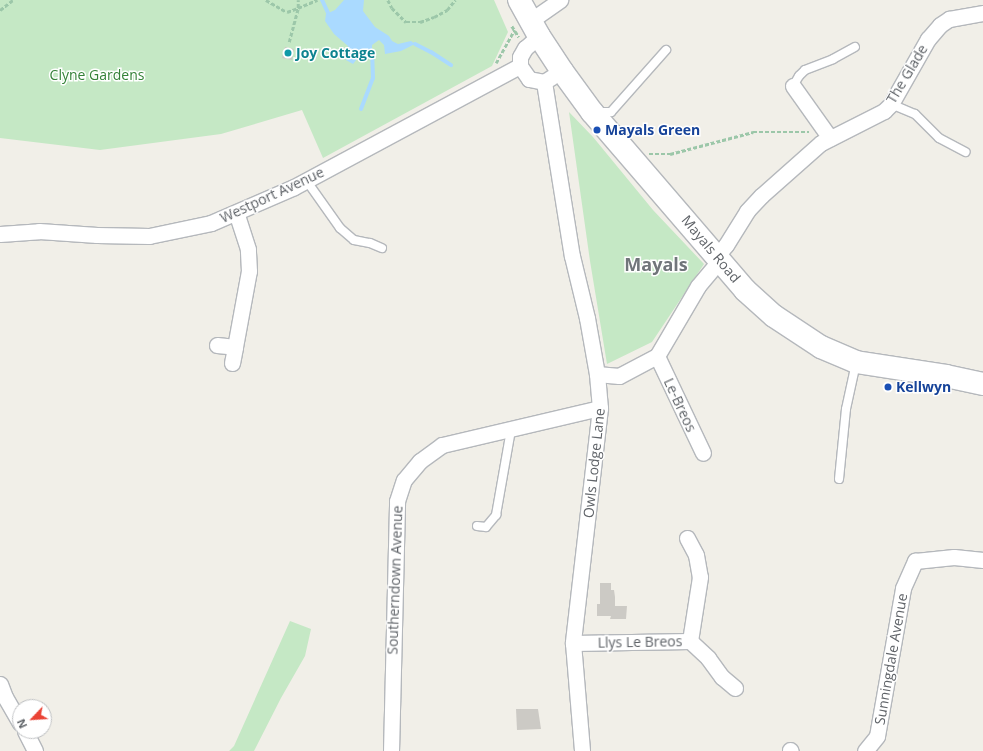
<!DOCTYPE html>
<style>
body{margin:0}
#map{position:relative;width:983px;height:751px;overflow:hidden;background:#f1efe8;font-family:"Open Sans",sans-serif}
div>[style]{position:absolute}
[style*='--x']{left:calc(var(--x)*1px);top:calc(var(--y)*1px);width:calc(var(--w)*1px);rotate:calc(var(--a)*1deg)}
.green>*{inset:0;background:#c5e8c5}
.water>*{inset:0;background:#aadaff}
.stream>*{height:4px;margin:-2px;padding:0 2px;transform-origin:2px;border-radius:2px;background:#aadaff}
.building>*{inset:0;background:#cccac5}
.path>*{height:2.5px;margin-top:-1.25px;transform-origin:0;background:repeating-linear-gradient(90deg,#9cc7a9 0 4px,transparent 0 6px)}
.roads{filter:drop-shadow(1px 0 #b5b8bc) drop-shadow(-1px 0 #b5b8bc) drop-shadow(0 1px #b5b8bc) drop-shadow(0 -1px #b5b8bc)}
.lane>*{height:8px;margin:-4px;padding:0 4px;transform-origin:4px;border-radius:4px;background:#fff}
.street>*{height:15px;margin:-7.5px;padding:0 7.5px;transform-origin:7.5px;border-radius:7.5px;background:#fff}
.secondary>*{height:22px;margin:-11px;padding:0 11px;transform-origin:11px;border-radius:11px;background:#fff}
.dots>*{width:11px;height:11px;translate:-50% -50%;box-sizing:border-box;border:2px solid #fff;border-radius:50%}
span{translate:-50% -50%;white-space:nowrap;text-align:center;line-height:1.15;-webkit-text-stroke:3px #fff;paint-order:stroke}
.culture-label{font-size:14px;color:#0d838f;font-weight:700}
.left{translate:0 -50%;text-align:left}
.street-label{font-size:14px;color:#5f6368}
.park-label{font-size:14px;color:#348238}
.transit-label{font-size:14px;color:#164399;font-weight:700}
.district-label{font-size:18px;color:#70757a;font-weight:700}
.north{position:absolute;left:12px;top:699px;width:40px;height:40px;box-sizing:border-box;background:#fff;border:1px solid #bfc1c3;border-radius:50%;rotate:245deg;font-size:11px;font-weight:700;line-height:16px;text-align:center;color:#5f6368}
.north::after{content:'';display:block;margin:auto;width:14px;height:18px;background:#ea4335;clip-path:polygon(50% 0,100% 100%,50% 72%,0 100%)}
</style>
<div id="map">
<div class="green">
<div style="clip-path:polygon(0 0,494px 0,508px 32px,492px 66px,323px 158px,302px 110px,221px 134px,100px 150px,0 138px)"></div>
<div style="clip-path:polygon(569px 112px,593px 137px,653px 210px,704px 264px,652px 342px,607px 364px,590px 261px)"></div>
<div style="clip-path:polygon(290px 621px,311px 629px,305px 656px,281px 698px,254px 751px,229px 751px,234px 746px)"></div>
</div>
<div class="water">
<div style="clip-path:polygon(344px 0,364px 0,363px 11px,375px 27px,389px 36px,392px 41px,398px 44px,411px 41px,415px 44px,401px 51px,385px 54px,384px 45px,379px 40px,372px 45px,372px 54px,363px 59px,357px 59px,353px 64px,346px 60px,349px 52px,348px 46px,334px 34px,325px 21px,326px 14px,335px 10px)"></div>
</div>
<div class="stream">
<div style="--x:322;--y:0;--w:14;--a:65"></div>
<div style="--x:415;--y:44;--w:18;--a:27"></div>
<div style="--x:431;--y:52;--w:24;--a:33"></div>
<div style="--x:361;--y:109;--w:33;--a:-69"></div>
<div style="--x:373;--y:78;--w:24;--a:-92"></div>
</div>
<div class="building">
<div style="clip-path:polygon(285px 47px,294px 49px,292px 60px,282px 58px)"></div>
<div style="clip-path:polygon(600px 583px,611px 583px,611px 590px,614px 590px,615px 597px,615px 606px,627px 606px,626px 619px,610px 619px,611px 616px,597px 616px,597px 604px,600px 604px)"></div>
<div style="clip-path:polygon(516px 709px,538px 709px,541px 729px,517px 730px)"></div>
</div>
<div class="path">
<div style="--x:266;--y:0;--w:24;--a:30"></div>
<div style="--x:287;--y:12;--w:12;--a:-20"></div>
<div style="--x:298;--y:8;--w:8;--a:-90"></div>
<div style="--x:388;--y:0;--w:9;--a:63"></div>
<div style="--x:392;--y:8;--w:20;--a:45"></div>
<div style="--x:406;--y:22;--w:14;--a:0"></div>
<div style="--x:420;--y:22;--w:15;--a:-20"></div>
<div style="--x:434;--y:17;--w:15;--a:-28"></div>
<div style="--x:447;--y:10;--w:13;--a:-51"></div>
<div style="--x:0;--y:10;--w:16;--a:-38"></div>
<div style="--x:512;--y:26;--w:13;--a:58"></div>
<div style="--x:289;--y:42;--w:35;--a:-75"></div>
<div style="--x:298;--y:8;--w:21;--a:-23"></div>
<div style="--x:496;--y:63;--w:38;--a:-61"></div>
<div style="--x:649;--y:154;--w:21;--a:0"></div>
<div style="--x:670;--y:154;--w:86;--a:-14.8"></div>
<div style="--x:753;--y:132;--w:56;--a:0"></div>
</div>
<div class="roads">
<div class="lane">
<div style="--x:793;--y:86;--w:12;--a:-59"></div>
<div style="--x:799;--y:76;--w:8;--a:-45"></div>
<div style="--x:805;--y:70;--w:30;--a:-21"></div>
<div style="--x:833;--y:59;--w:25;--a:-29"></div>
<div style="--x:891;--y:104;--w:26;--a:23"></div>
<div style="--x:915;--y:114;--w:34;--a:45"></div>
<div style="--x:939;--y:138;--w:30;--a:28"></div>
<div style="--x:597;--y:112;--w:14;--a:0"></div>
<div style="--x:611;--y:112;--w:83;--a:-48.4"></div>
<div style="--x:306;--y:180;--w:59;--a:54.7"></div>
<div style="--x:340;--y:228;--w:18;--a:41"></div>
<div style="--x:354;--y:240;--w:16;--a:11"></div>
<div style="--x:370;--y:243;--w:13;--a:23"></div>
<div style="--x:839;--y:479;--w:70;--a:-84.3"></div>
<div style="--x:846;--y:409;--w:47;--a:-77.7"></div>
<div style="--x:477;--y:526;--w:9;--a:6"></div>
<div style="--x:486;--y:527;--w:16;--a:-50"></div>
<div style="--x:496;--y:515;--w:86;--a:-80"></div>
</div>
<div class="street">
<div style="--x:530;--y:21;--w:37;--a:-35"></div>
<div style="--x:539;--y:36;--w:18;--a:139"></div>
<div style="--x:525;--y:48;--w:10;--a:119"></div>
<div style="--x:520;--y:57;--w:9;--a:90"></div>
<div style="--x:520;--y:66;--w:16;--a:55"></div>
<div style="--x:529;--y:79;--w:15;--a:11"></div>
<div style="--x:544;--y:82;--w:9;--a:-32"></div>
<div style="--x:544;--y:82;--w:176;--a:80.9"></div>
<div style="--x:572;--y:256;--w:64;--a:76.4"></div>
<div style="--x:587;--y:318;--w:57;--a:79.9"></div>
<div style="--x:597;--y:374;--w:34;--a:85"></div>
<div style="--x:600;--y:408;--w:237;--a:96.6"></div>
<div style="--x:573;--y:643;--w:108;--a:85.2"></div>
<div style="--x:793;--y:86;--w:64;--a:54.6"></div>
<div style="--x:0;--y:234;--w:39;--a:-4"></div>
<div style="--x:39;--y:231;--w:58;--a:3.9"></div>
<div style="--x:97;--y:235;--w:52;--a:1.1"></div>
<div style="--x:149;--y:236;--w:63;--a:-11.8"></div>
<div style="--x:211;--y:223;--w:90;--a:-23.4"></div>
<div style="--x:294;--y:187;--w:256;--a:-28.2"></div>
<div style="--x:717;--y:256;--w:14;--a:-51"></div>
<div style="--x:726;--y:245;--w:40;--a:-58"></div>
<div style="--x:747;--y:211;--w:21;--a:-47"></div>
<div style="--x:761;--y:196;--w:80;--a:-41.5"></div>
<div style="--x:821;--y:143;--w:71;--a:-26.9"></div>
<div style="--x:884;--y:111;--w:10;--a:-45"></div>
<div style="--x:891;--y:104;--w:75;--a:-60.4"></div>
<div style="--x:928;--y:39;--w:18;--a:-49"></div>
<div style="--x:940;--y:25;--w:11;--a:-34"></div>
<div style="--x:949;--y:19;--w:35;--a:-10"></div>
<div style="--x:217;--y:345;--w:18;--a:6"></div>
<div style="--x:235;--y:347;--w:77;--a:-79.6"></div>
<div style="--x:249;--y:271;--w:22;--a:-93"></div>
<div style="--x:248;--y:249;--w:38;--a:-108"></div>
<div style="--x:657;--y:356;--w:107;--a:64.6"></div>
<div style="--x:232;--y:363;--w:16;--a:-79"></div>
<div style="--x:597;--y:374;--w:22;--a:5"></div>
<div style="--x:619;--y:376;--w:43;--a:-27.8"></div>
<div style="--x:657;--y:356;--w:81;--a:-59.6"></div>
<div style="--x:698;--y:286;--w:34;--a:-50"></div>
<div style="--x:687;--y:538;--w:19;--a:62"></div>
<div style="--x:696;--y:555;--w:22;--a:80"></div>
<div style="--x:700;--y:577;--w:65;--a:98.9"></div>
<div style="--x:573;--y:643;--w:117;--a:-1"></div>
<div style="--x:690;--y:641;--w:25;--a:43"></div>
<div style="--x:708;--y:658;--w:24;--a:54"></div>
<div style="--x:722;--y:677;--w:17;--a:40"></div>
<div style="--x:0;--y:684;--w:14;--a:69"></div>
<div style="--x:5;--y:697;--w:30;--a:60"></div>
<div style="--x:25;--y:731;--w:22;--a:63"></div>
<div style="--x:790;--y:750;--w:1;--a:45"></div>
<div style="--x:391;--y:751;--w:250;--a:-88.6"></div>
<div style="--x:397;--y:501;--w:22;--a:-72"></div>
<div style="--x:404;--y:480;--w:25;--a:-50"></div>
<div style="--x:420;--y:461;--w:27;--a:-36"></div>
<div style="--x:442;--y:445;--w:162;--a:-13.2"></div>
<div style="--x:865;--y:751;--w:19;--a:-51"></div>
<div style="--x:877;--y:736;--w:150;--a:-80"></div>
<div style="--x:903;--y:588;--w:30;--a:-66"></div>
<div style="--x:915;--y:561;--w:39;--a:-6"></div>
<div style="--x:954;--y:557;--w:29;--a:6"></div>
</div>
<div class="secondary">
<div style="--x:519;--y:0;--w:41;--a:60.9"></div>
<div style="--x:539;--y:36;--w:42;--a:56.7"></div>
<div style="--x:562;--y:71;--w:51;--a:53.8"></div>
<div style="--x:592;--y:112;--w:235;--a:49.3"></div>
<div style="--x:745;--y:290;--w:39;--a:42"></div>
<div style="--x:774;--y:316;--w:56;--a:33.4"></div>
<div style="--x:821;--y:347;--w:38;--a:23"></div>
<div style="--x:856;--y:362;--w:91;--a:8.8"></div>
<div style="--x:946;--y:376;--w:38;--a:12"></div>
</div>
</div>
<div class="dots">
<div style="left:288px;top:53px;background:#0f9aa8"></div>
<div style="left:597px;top:130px;background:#1a4fb4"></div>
<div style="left:888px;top:387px;background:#1a4fb4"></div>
</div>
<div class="culture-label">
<span class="left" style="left:296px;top:53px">Joy Cottage</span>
</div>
<div class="street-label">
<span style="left:907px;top:74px;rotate:-59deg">The Glade</span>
<span style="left:272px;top:195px;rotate:-25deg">Westport Avenue</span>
<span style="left:711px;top:249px;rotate:50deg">Mayals Road</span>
<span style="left:680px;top:405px;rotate:65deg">Le-Breos</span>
<span style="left:594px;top:463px;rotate:-84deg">Owls Lodge Lane</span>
<span style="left:395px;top:580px;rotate:-88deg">Southerndown Avenue</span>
<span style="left:640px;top:642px;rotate:-1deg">Llys Le Breos</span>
<span style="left:891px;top:659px;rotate:-80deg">Sunningdale Avenue</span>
</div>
<div class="park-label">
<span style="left:97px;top:75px">Clyne Gardens</span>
</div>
<div class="transit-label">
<span class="left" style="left:605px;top:130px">Mayals Green</span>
<span class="left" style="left:896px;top:387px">Kellwyn</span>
</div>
<div class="district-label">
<span style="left:656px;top:264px">Mayals</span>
</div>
<div class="north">N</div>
</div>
